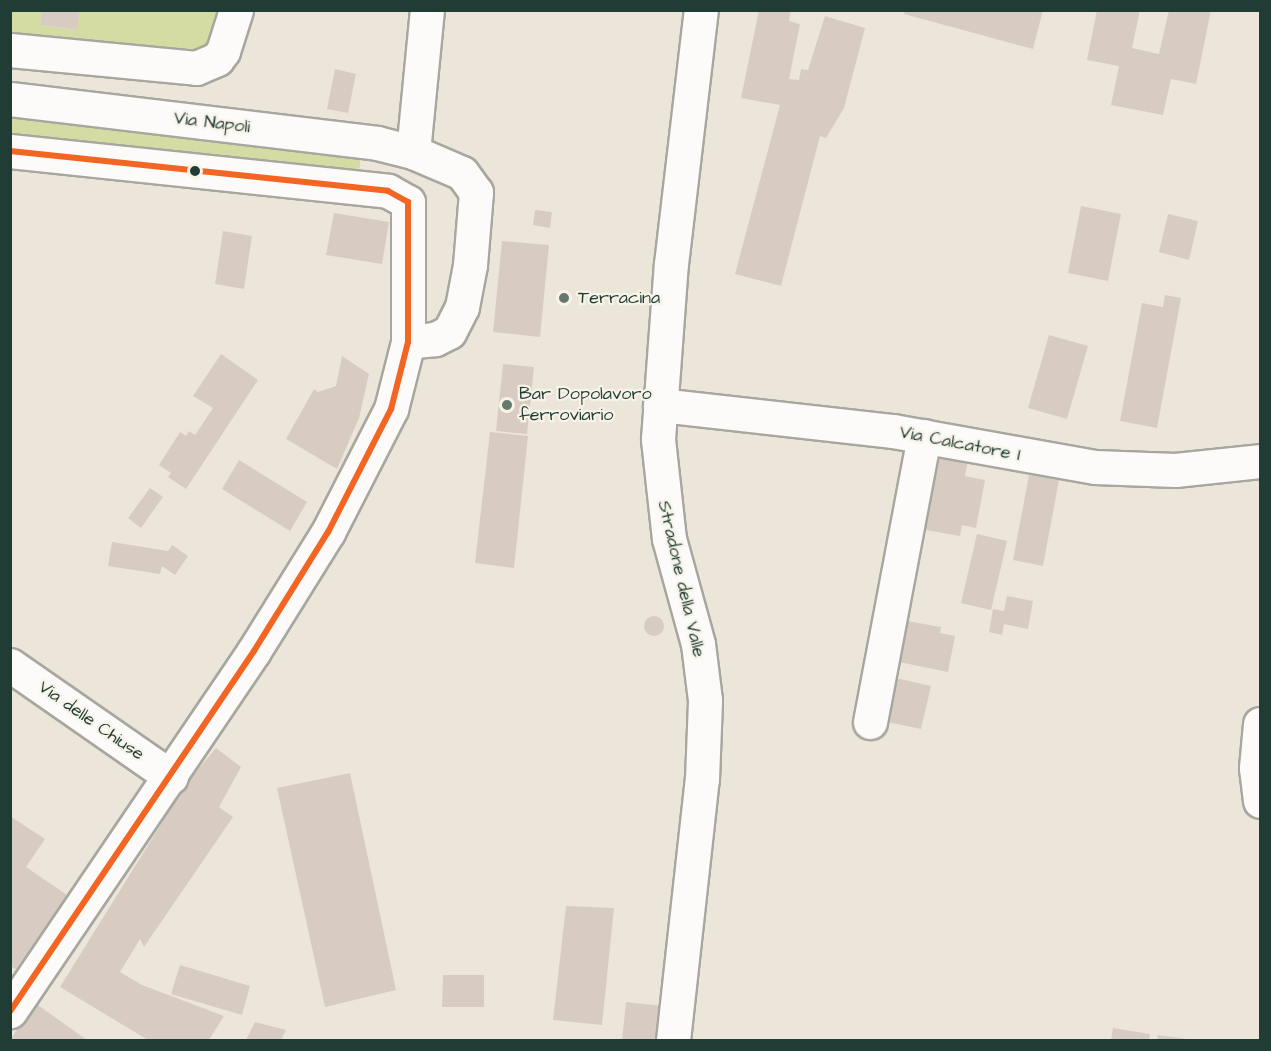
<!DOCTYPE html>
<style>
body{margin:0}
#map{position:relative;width:1271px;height:1051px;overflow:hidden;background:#ece6da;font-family:"Architects Daughter",sans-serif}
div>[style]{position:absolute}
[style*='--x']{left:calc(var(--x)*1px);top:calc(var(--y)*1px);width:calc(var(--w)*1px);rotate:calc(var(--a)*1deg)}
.green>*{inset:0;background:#d4dca4}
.building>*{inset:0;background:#d8ccc2}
.round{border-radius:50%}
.roads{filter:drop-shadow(2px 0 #a7a79f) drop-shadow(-2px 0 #a7a79f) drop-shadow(0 2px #a7a79f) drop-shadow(0 -2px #a7a79f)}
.minor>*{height:33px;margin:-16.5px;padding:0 16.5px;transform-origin:16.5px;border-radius:16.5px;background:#fcfbf9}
.bus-1>*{height:6px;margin:-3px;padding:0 3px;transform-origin:3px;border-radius:3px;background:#f26522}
.dots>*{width:16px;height:16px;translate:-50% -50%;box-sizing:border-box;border:3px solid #f7f3e8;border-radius:50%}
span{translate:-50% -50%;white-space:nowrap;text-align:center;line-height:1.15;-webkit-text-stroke:4.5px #f7f3e8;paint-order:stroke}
.street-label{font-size:18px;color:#1f3d34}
.poi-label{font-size:18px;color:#1f3d34}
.left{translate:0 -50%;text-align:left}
.frame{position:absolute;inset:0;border:12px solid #1f3d34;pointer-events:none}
</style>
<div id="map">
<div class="green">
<div style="clip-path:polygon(10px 11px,42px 11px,40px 25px,76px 30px,80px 11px,223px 11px,215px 51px,11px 34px)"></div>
<div style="clip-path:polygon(11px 114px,360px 158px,360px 167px,356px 170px,11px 133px)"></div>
</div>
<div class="building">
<div style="clip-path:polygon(42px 10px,80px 10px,77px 30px,40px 25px)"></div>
<div style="clip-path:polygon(759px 10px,791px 10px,789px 21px,800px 24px,789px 79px,799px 80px,801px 69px,808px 70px,825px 16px,865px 28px,844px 108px,826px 138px,820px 136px,781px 286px,735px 274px,780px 105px,741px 98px)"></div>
<div style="clip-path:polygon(905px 10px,1043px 10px,1033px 49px,904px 14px)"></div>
<div style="clip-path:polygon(1097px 10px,1140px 10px,1132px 48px,1159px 54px,1169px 10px,1211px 10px,1196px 84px,1171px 79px,1163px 115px,1111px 105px,1119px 66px,1087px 60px)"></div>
<div style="clip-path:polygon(335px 69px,356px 74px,348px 113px,327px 109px)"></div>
<div style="clip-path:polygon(1081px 206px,1121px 214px,1108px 281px,1068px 273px)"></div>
<div style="clip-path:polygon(535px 210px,552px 212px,550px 228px,533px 225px)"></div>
<div style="clip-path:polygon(334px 213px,389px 222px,382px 264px,326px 255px)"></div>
<div style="clip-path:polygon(1168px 214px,1198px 221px,1189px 260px,1159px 252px)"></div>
<div style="clip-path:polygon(223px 231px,252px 236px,244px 289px,215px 284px)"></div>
<div style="clip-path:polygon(502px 241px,549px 245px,540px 337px,493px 332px)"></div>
<div style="clip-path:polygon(1165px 295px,1181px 298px,1157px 428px,1120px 421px,1142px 303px,1163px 307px)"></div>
<div style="clip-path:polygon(1049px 335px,1088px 346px,1067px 419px,1028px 408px)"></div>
<div style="clip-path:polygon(221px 354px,258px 380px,186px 489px,168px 477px,171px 473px,159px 465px,180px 432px,186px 436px,189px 431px,195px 435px,213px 408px,193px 396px)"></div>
<div style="clip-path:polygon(342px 356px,369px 374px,359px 418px,337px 469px,286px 439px,314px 389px,318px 392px,336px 386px)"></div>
<div style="clip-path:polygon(503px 364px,534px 367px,527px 434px,496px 431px)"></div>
<div style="clip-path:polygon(490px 432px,528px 436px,514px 568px,475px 563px)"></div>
<div style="clip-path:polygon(935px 442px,970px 449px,965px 476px,985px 480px,976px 528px,962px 525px,960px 536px,920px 529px)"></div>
<div style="clip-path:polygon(239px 460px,307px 502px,290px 531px,222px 489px)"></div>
<div style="clip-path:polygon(1029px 475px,1059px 480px,1043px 566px,1013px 560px)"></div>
<div style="clip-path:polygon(150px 488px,163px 497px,141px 528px,128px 518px)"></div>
<div style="clip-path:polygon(977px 534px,1007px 541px,991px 610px,961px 603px)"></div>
<div style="clip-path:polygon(112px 542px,168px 551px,172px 545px,188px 556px,175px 575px,162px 566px,160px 574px,108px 566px)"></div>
<div style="clip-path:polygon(1007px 596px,1033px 601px,1028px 629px,1004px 624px,1002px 635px,989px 632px,993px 609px,1004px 611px)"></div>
<div class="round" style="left:644px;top:616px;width:20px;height:20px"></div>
<div style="clip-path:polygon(907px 621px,941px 627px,940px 633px,955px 636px,948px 672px,899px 662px)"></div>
<div style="clip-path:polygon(887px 676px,931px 686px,921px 729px,878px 720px)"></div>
<div style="clip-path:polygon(216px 748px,241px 767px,219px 807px,233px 817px,144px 947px,140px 939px,120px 972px,142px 985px,224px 1016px,209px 1040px,148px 1040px,60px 987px,186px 784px)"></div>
<div style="clip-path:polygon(350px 773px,396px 990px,325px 1007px,277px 788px)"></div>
<div style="clip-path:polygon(10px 816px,45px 839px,26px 867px,67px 895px,16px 969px,10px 966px)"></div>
<div style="clip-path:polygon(566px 906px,614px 908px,602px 1025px,553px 1020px)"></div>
<div style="clip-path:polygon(180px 965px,250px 986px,242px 1015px,171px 994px)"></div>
<div style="clip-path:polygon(443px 975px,484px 975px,484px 1007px,442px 1007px)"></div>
<div style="clip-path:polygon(626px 1002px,662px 1006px,659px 1040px,622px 1040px)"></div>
<div style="clip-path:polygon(35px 1003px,87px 1040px,10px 1040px)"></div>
<div style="clip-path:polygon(255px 1022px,286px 1030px,281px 1040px,246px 1040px)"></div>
<div style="clip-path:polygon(1113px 1028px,1150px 1034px,1149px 1040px,1111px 1040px)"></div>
<div style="clip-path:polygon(1158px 1035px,1187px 1039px,1187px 1040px,1157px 1040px)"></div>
</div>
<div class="roads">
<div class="minor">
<div style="--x:10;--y:50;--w:187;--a:5.5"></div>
<div style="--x:196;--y:68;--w:23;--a:-23"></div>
<div style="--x:217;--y:59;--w:10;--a:-53"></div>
<div style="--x:223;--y:51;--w:43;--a:-72.4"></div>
<div style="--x:10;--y:99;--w:370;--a:6.8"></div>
<div style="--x:377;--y:143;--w:37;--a:14"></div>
<div style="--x:413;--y:152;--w:53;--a:23.2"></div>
<div style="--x:462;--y:173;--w:24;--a:54"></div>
<div style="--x:476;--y:192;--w:73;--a:94.7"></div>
<div style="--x:470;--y:265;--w:43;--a:100.8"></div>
<div style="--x:462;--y:307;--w:28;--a:117"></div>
<div style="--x:449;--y:332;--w:16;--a:153"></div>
<div style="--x:435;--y:339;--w:27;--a:174"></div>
<div style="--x:10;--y:151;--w:380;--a:6"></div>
<div style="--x:388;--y:191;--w:23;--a:29"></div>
<div style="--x:408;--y:202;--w:140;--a:90"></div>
<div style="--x:408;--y:342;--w:69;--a:104.2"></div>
<div style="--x:391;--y:409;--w:138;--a:117.1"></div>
<div style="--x:328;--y:532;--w:140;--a:121.9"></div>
<div style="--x:254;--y:651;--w:435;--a:124.1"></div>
<div style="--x:413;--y:152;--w:143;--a:-84.4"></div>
<div style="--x:660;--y:405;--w:234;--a:6.4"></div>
<div style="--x:893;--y:431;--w:205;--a:10.1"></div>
<div style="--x:1095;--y:467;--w:80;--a:2.1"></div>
<div style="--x:1175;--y:470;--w:85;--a:-6"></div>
<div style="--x:10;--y:665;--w:196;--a:34.8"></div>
<div style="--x:870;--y:722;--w:291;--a:-79.3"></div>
<div style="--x:1260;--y:724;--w:44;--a:95.2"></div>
<div style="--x:1256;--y:768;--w:33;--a:83"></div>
<div style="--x:673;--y:1040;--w:263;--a:-83.7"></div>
<div style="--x:702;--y:779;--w:79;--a:-87.8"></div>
<div style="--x:705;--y:700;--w:56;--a:-97.1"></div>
<div style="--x:698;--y:644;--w:109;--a:-105.4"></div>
<div style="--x:669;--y:539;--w:101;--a:-96.3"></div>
<div style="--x:658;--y:439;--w:175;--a:-85.8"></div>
<div style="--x:671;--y:264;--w:256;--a:-83.3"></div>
</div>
</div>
<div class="bus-1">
<div style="--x:10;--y:151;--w:380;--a:6"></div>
<div style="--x:388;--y:191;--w:23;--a:29"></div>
<div style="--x:408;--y:202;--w:140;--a:90"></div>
<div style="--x:408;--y:342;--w:69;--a:104.2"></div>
<div style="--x:391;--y:409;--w:138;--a:117.1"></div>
<div style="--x:328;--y:532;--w:140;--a:121.9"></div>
<div style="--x:254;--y:651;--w:435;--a:124.1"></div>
</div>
<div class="dots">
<div style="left:195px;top:171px;background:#1f3d34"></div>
<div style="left:564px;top:298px;background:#67786e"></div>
<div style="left:507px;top:405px;background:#67786e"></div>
</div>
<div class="street-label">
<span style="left:212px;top:123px;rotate:7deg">Via Napoli</span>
<span style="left:960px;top:444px;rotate:11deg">Via Calcatore I</span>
<span style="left:681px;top:579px;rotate:77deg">Stradone della Valle</span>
<span style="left:91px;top:721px;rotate:35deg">Via delle Chiuse</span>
</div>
<div class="poi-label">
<span class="left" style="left:578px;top:298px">Terracina</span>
<span class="left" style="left:519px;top:405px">Bar Dopolavoro<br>ferroviario</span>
</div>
<div class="frame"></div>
</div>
